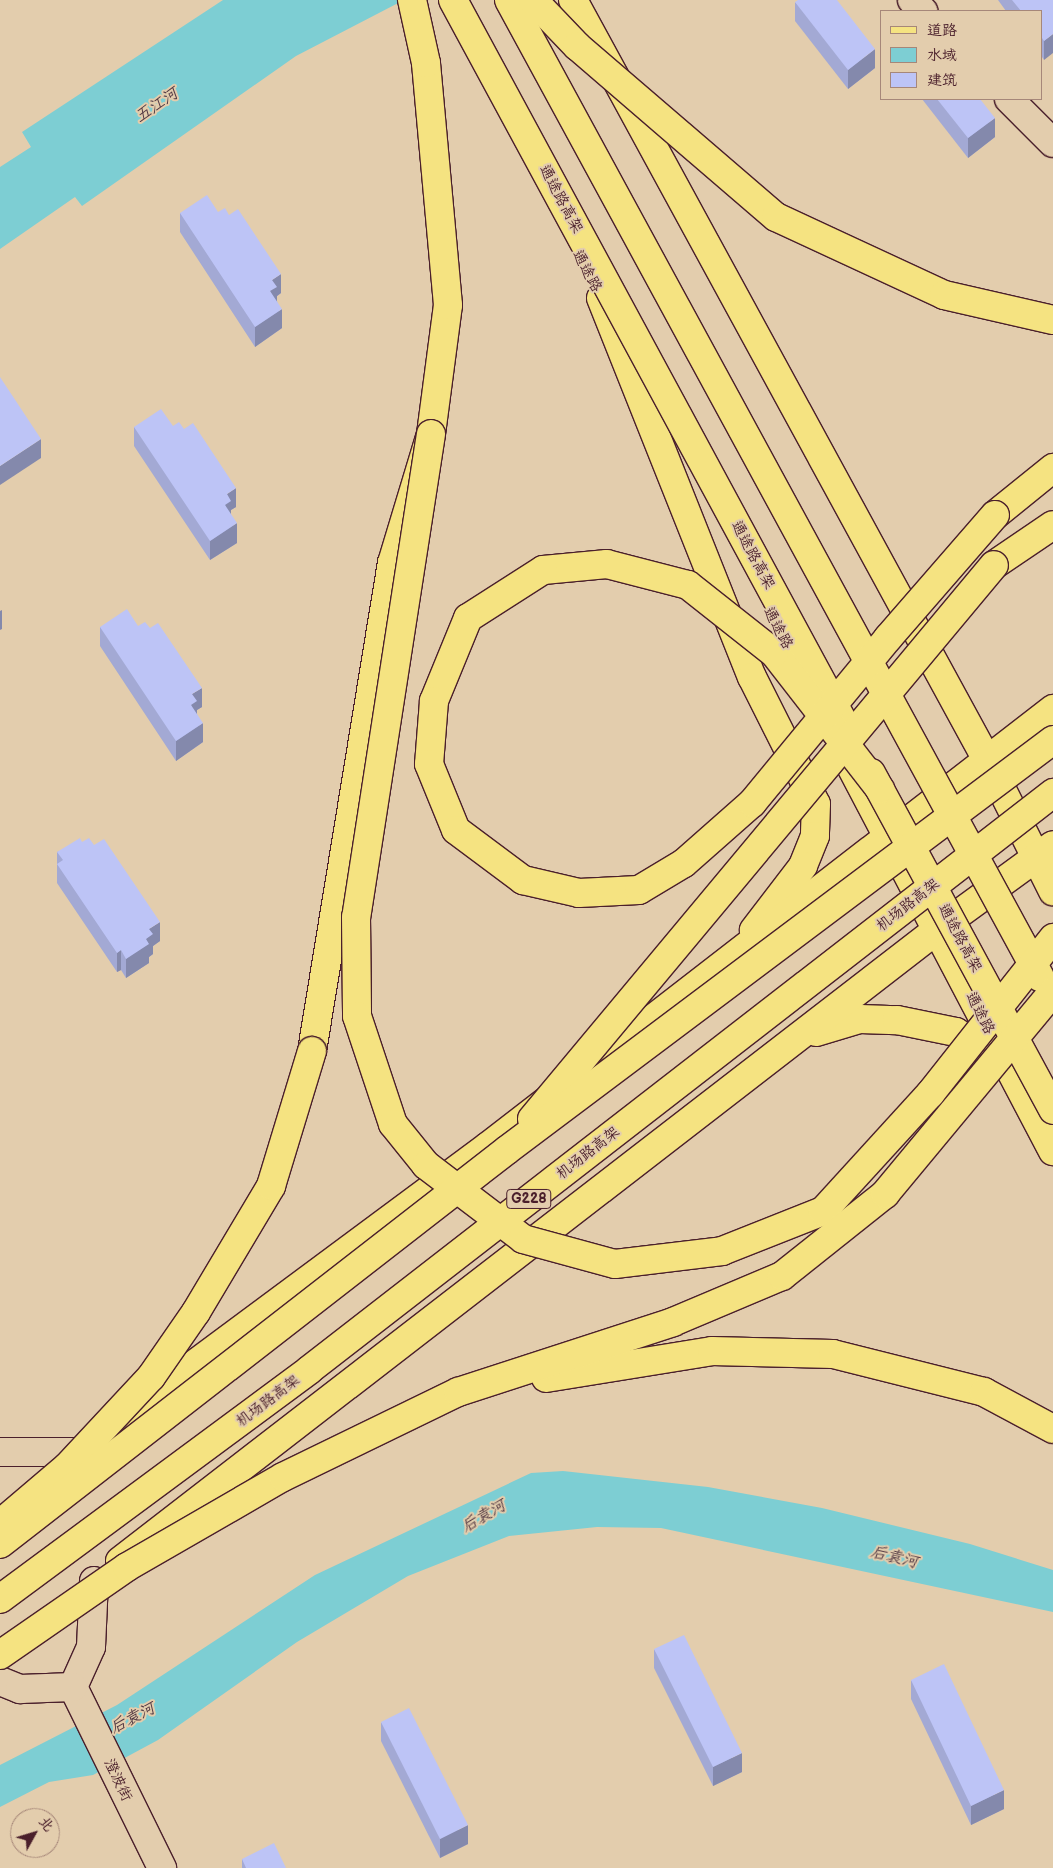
<!DOCTYPE html>
<meta charset="utf-8">
<style>
body{margin:0}
#map{position:relative;width:1053px;height:1868px;overflow:hidden;background:#e3cdad;font-family:"Balsamiq Sans","LXGW WenKai TC",sans-serif}
div>[style]{position:absolute}
[style*='--x']{left:calc(var(--x)*1px);top:calc(var(--y)*1px);width:calc(var(--w)*1px);rotate:calc(var(--a)*1deg)}
.water>*{inset:0;background:#7dced3}
.roads{filter:drop-shadow(1px 0 #4a1f2b) drop-shadow(-1px 0 #4a1f2b) drop-shadow(0 1px #4a1f2b) drop-shadow(0 -1px #4a1f2b)}
.minor>*{height:28px;margin:-14px;padding:0 14px;transform-origin:14px;border-radius:14px;background:#e3cdad}
.major>*{height:28px;margin:-14px;padding:0 14px;transform-origin:14px;border-radius:14px;background:#f5e381}
.highway>*{height:28px;margin:-14px;padding:0 14px;transform-origin:14px;border-radius:14px;background:#f5e381}
.bridges{filter:drop-shadow(1px 0 #4a1f2b) drop-shadow(-1px 0 #4a1f2b) drop-shadow(0 1px #4a1f2b) drop-shadow(0 -1px #4a1f2b)}
.highway-bridge>*{height:28px;margin:-14px;padding:0 14px;transform-origin:14px;border-radius:14px;background:#f5e381}
.wall>*{inset:0;background:#a3a9d4}
.shaded-wall>*{inset:0;background:#8489ac}
.building>*{inset:0;background:#bdc4f6}
span{translate:-50% -50%;white-space:nowrap;text-align:center;line-height:1.15;-webkit-text-stroke:4px #e3cdad;paint-order:stroke}
.shield-label span{padding:1px 4px;background:#e3cdad;border:1px solid;border-radius:4px;-webkit-text-stroke-width:0}
.shield-label{font-size:14px;color:#4a1f2b;font-weight:700}
.street-label{font-size:15px;color:#4a1f2b}
.water-label{font-size:16px;color:#523944;font-style:italic}
.legend{position:absolute;left:880px;top:10px;width:162px;height:90px;box-sizing:border-box;background:#e3cdad;border:1px solid #a68779;margin:0;padding:6px 9px;list-style:none;font-size:15px;color:#4a1f2b}
.legend li{display:flex;align-items:center;gap:10px;height:25px}
.legend b{width:25px;border:1px solid #a68779}
.north{position:absolute;left:10px;top:1808px;width:50px;height:50px;box-sizing:border-box;background:#e3cdad;border:1px solid #a68779;border-radius:50%;rotate:51deg;font-size:14px;font-weight:700;line-height:20px;text-align:center;color:#4a1f2b}
.north::after{content:'';display:block;margin:auto;width:18px;height:22px;background:#4a1f2b;clip-path:polygon(50% 0,100% 100%,50% 72%,0 100%)}
</style>
<div id="map">
<div class="water">
<div style="clip-path:polygon(223px 0,404px 0,296px 56px,82px 206px,75px 197px,0 249px,0 167px,31px 147px,22px 132px)"></div>
<div style="clip-path:polygon(563px 1471px,708px 1487px,822px 1508px,970px 1544px,1053px 1570px,1053px 1612px,661px 1528px,597px 1527px,509px 1536px,408px 1576px,297px 1642px,158px 1740px,93px 1775px,49px 1782px,0 1807px,0 1765px,117px 1705px,315px 1575px,531px 1473px)"></div>
</div>
<div class="roads">
<div class="minor">
<div style="--x:912;--y:0;--w:16;--a:45"></div>
<div style="--x:1009;--y:99;--w:62;--a:45"></div>
<div style="--x:0;--y:1452;--w:76;--a:0"></div>
<div style="--x:94;--y:1581;--w:66;--a:92.6"></div>
<div style="--x:91;--y:1647;--w:44;--a:114.2"></div>
<div style="--x:73;--y:1687;--w:202;--a:63.8"></div>
<div style="--x:0;--y:1681;--w:22;--a:22"></div>
<div style="--x:20;--y:1689;--w:53;--a:-2.2"></div>
</div>
<div class="major">
<div style="--x:573;--y:0;--w:865;--a:61.42"></div>
<div style="--x:987;--y:760;--w:147;--a:63.3"></div>
<div style="--x:601;--y:298;--w:408;--a:68.3"></div>
<div style="--x:752;--y:677;--w:142;--a:63.3"></div>
<div style="--x:816;--y:804;--w:32;--a:92"></div>
<div style="--x:815;--y:836;--w:32;--a:112"></div>
<div style="--x:803;--y:866;--w:81;--a:127.4"></div>
<div style="--x:847;--y:759;--w:443;--a:62.3"></div>
<div style="--x:816;--y:1032;--w:46;--a:-16.5"></div>
<div style="--x:860;--y:1019;--w:37;--a:2"></div>
<div style="--x:897;--y:1020;--w:60;--a:11.5"></div>
<div style="--x:956;--y:1032;--w:41;--a:32.2"></div>
<div style="--x:122;--y:1418;--w:455;--a:-36.6"></div>
<div style="--x:487;--y:1147;--w:716;--a:-37.73"></div>
<div style="--x:120;--y:1561;--w:1034;--a:-37.69"></div>
<div style="--x:938;--y:929;--w:142;--a:-36.1"></div>
</div>
<div class="highway">
<div style="--x:995;--y:515;--w:75;--a:-39"></div>
<div style="--x:994;--y:565;--w:71;--a:-34.1"></div>
<div style="--x:312;--y:1051;--w:495;--a:-80.7"></div>
<div style="--x:392;--y:563;--w:135;--a:-73.2"></div>
<div style="--x:431;--y:434;--w:130;--a:-82.5"></div>
<div style="--x:448;--y:305;--w:243;--a:-95.2"></div>
<div style="--x:426;--y:63;--w:65;--a:-102.5"></div>
</div>
</div>
<div class="bridges">
<div class="highway-bridge">
<div style="--x:453;--y:0;--w:816;--a:61.61"></div>
<div style="--x:509;--y:0;--w:1112;--a:61.48"></div>
<div style="--x:533;--y:0;--w:64;--a:46.3"></div>
<div style="--x:577;--y:46;--w:262;--a:40.7"></div>
<div style="--x:776;--y:217;--w:185;--a:24.9"></div>
<div style="--x:944;--y:295;--w:112;--a:12.9"></div>
<div style="--x:431;--y:434;--w:489;--a:98.8"></div>
<div style="--x:356;--y:917;--w:99;--a:89.4"></div>
<div style="--x:357;--y:1016;--w:114;--a:71.6"></div>
<div style="--x:393;--y:1124;--w:53;--a:51.2"></div>
<div style="--x:426;--y:1165;--w:122;--a:37.3"></div>
<div style="--x:523;--y:1239;--w:95;--a:15.2"></div>
<div style="--x:615;--y:1264;--w:108;--a:-6.9"></div>
<div style="--x:722;--y:1251;--w:109;--a:-21.6"></div>
<div style="--x:823;--y:1211;--w:159;--a:-47.6"></div>
<div style="--x:930;--y:1094;--w:199;--a:-51.7"></div>
<div style="--x:871;--y:773;--w:383;--a:61.6"></div>
<div style="--x:880;--y:789;--w:172;--a:-127.9"></div>
<div style="--x:774;--y:653;--w:110;--a:-141.7"></div>
<div style="--x:688;--y:585;--w:84;--a:-165.5"></div>
<div style="--x:607;--y:564;--w:64;--a:174.6"></div>
<div style="--x:543;--y:570;--w:89;--a:147.4"></div>
<div style="--x:468;--y:618;--w:90;--a:112.3"></div>
<div style="--x:434;--y:701;--w:63;--a:94.5"></div>
<div style="--x:429;--y:764;--w:71;--a:67.8"></div>
<div style="--x:456;--y:830;--w:84;--a:36.7"></div>
<div style="--x:523;--y:880;--w:57;--a:13.1"></div>
<div style="--x:579;--y:893;--w:60;--a:-2.9"></div>
<div style="--x:639;--y:890;--w:52;--a:-31"></div>
<div style="--x:684;--y:863;--w:91;--a:-41.4"></div>
<div style="--x:752;--y:803;--w:214;--a:-50.5"></div>
<div style="--x:888;--y:638;--w:163;--a:-49"></div>
<div style="--x:532;--y:1119;--w:721;--a:-50.17"></div>
<div style="--x:546;--y:1378;--w:168;--a:-9.2"></div>
<div style="--x:712;--y:1351;--w:121;--a:1.4"></div>
<div style="--x:833;--y:1354;--w:156;--a:14.1"></div>
<div style="--x:984;--y:1392;--w:78;--a:28.2"></div>
<div style="--x:0;--y:1524;--w:88;--a:-40.4"></div>
<div style="--x:67;--y:1467;--w:123;--a:-47"></div>
<div style="--x:151;--y:1377;--w:79;--a:-55.3"></div>
<div style="--x:196;--y:1312;--w:147;--a:-59.2"></div>
<div style="--x:271;--y:1186;--w:141;--a:-73.1"></div>
<div style="--x:0;--y:1544;--w:642;--a:-37.85"></div>
<div style="--x:507;--y:1150;--w:683;--a:-36.9"></div>
<div style="--x:0;--y:1599;--w:385;--a:-36.5"></div>
<div style="--x:309;--y:1370;--w:942;--a:-37.79"></div>
<div style="--x:0;--y:1655;--w:155;--a:-34.7"></div>
<div style="--x:127;--y:1567;--w:180;--a:-30"></div>
<div style="--x:283;--y:1477;--w:195;--a:-25.9"></div>
<div style="--x:458;--y:1392;--w:226;--a:-18"></div>
<div style="--x:673;--y:1322;--w:118;--a:-22.9"></div>
<div style="--x:782;--y:1276;--w:132;--a:-38.5"></div>
<div style="--x:885;--y:1194;--w:263;--a:-50.3"></div>
</div>
</div>
<div class="wall">
<div style="clip-path:polygon(998px 0,1053px 0,1044px 60px,1042px 57px,1042px 11px,1006px 11px)"></div>
<div style="clip-path:polygon(795px 2px,875px 68px,848px 89px,795px 21px)"></div>
<div style="clip-path:polygon(922px 99px,980px 99px,995px 137px,968px 158px)"></div>
<div style="clip-path:polygon(218px 212px,281px 293px,277px 296px,277px 301px,282px 328px,255px 347px,180px 232px,180px 213px)"></div>
<div style="clip-path:polygon(173px 426px,236px 507px,231px 510px,231px 514px,237px 543px,210px 560px,134px 446px,134px 427px)"></div>
<div style="clip-path:polygon(138px 626px,202px 707px,197px 710px,197px 714px,203px 742px,176px 761px,100px 646px,100px 627px)"></div>
<div style="clip-path:polygon(82px 842px,160px 941px,153px 946px,153px 954px,149px 957px,149px 963px,126px 978px,121px 970px,117px 972px,57px 883px,57px 852px)"></div>
<div style="clip-path:polygon(654px 1649px,742px 1772px,713px 1786px,654px 1668px)"></div>
<div style="clip-path:polygon(911px 1680px,1004px 1809px,971px 1825px,911px 1699px)"></div>
<div style="clip-path:polygon(381px 1722px,468px 1844px,440px 1858px,381px 1741px)"></div>
<div style="clip-path:polygon(242px 1859px,286px 1868px,242px 1868px)"></div>
</div>
<div class="shaded-wall">
<div style="clip-path:polygon(1053px 34px,1053px 53px,1044px 60px,1044px 41px)"></div>
<div style="clip-path:polygon(875px 49px,875px 68px,848px 89px,848px 70px)"></div>
<div style="clip-path:polygon(995px 118px,995px 137px,968px 158px,968px 138px)"></div>
<div style="clip-path:polygon(281px 274px,281px 293px,277px 296px,277px 306px,270px 291px,272px 280px)"></div>
<div style="clip-path:polygon(282px 309px,282px 328px,255px 347px,255px 327px)"></div>
<div style="clip-path:polygon(41px 439px,41px 458px,0 485px,0 466px)"></div>
<div style="clip-path:polygon(236px 488px,236px 507px,231px 510px,231px 520px,225px 505px,227px 494px)"></div>
<div style="clip-path:polygon(237px 523px,237px 543px,210px 560px,210px 541px)"></div>
<div style="clip-path:polygon(2px 610px,2px 629px,0 630px,0 611px)"></div>
<div style="clip-path:polygon(202px 688px,202px 707px,197px 710px,197px 720px,191px 705px,192px 694px)"></div>
<div style="clip-path:polygon(203px 723px,203px 742px,176px 761px,176px 741px)"></div>
<div style="clip-path:polygon(160px 922px,160px 941px,153px 946px,153px 954px,149px 957px,149px 963px,126px 978px,126px 959px,146px 939px,149px 929px)"></div>
<div style="clip-path:polygon(121px 950px,121px 970px,117px 972px,117px 953px)"></div>
<div style="clip-path:polygon(742px 1753px,742px 1772px,713px 1786px,713px 1767px)"></div>
<div style="clip-path:polygon(1004px 1790px,1004px 1809px,971px 1825px,971px 1806px)"></div>
<div style="clip-path:polygon(468px 1825px,468px 1844px,440px 1858px,440px 1839px)"></div>
</div>
<div class="building">
<div style="clip-path:polygon(798px 0,837px 0,875px 49px,848px 70px,795px 2px)"></div>
<div style="clip-path:polygon(1012px 0,1053px 0,1053px 34px,1044px 41px,1042px 38px,1042px 11px,1021px 11px)"></div>
<div style="clip-path:polygon(937px 99px,980px 99px,995px 118px,968px 138px)"></div>
<div style="clip-path:polygon(207px 195px,218px 212px,225px 208px,229px 215px,238px 209px,281px 274px,272px 280px,277px 287px,270px 291px,282px 309px,255px 327px,180px 213px)"></div>
<div style="clip-path:polygon(0 377px,41px 439px,0 466px)"></div>
<div style="clip-path:polygon(161px 409px,173px 426px,179px 422px,184px 429px,193px 423px,236px 488px,227px 494px,231px 501px,225px 505px,237px 523px,210px 541px,134px 427px)"></div>
<div style="clip-path:polygon(127px 609px,138px 626px,145px 622px,150px 628px,158px 623px,202px 688px,192px 694px,197px 701px,191px 705px,203px 723px,176px 741px,100px 627px)"></div>
<div style="clip-path:polygon(80px 838px,82px 842px,89px 838px,94px 845px,104px 839px,160px 922px,149px 929px,153px 934px,146px 939px,149px 944px,126px 959px,121px 950px,117px 953px,57px 864px,63px 860px,57px 852px)"></div>
<div style="clip-path:polygon(684px 1635px,742px 1753px,713px 1767px,654px 1649px)"></div>
<div style="clip-path:polygon(944px 1664px,1004px 1790px,971px 1806px,911px 1680px)"></div>
<div style="clip-path:polygon(409px 1708px,468px 1825px,440px 1839px,381px 1722px)"></div>
<div style="clip-path:polygon(274px 1843px,286px 1868px,246px 1868px,242px 1859px)"></div>
</div>
<div class="shield-label">
<span style="left:529px;top:1199px">G228</span>
</div>
<div class="street-label">
<span style="left:561px;top:199px;rotate:62deg">通途路高架</span>
<span style="left:587px;top:271px;rotate:62deg">通途路</span>
<span style="left:753px;top:555px;rotate:62deg">通途路高架</span>
<span style="left:778px;top:628px;rotate:62deg">通途路</span>
<span style="left:908px;top:905px;rotate:-38deg">机场路高架</span>
<span style="left:960px;top:938px;rotate:62deg">通途路高架</span>
<span style="left:980px;top:1013px;rotate:63deg">通途路</span>
<span style="left:588px;top:1153px;rotate:-38deg">机场路高架</span>
<span style="left:268px;top:1401px;rotate:-37deg">机场路高架</span>
<span style="left:118px;top:1780px;rotate:64deg">澄波街</span>
</div>
<div class="water-label">
<span style="left:157px;top:106px;rotate:-34deg">五江河</span>
<span style="left:484px;top:1517px;rotate:-30deg">后袁河</span>
<span style="left:894px;top:1558px;rotate:14deg">后袁河</span>
<span style="left:133px;top:1719px;rotate:-27deg">后袁河</span>
</div>
<ul class="legend">
<li><b style="height:6px;background:#f5e381"></b>道路</li>
<li><b style="height:14px;background:#7dced3"></b>水域</li>
<li><b style="height:14px;background:#bdc4f6"></b>建筑</li>
</ul>
<div class="north">北</div>
</div>
